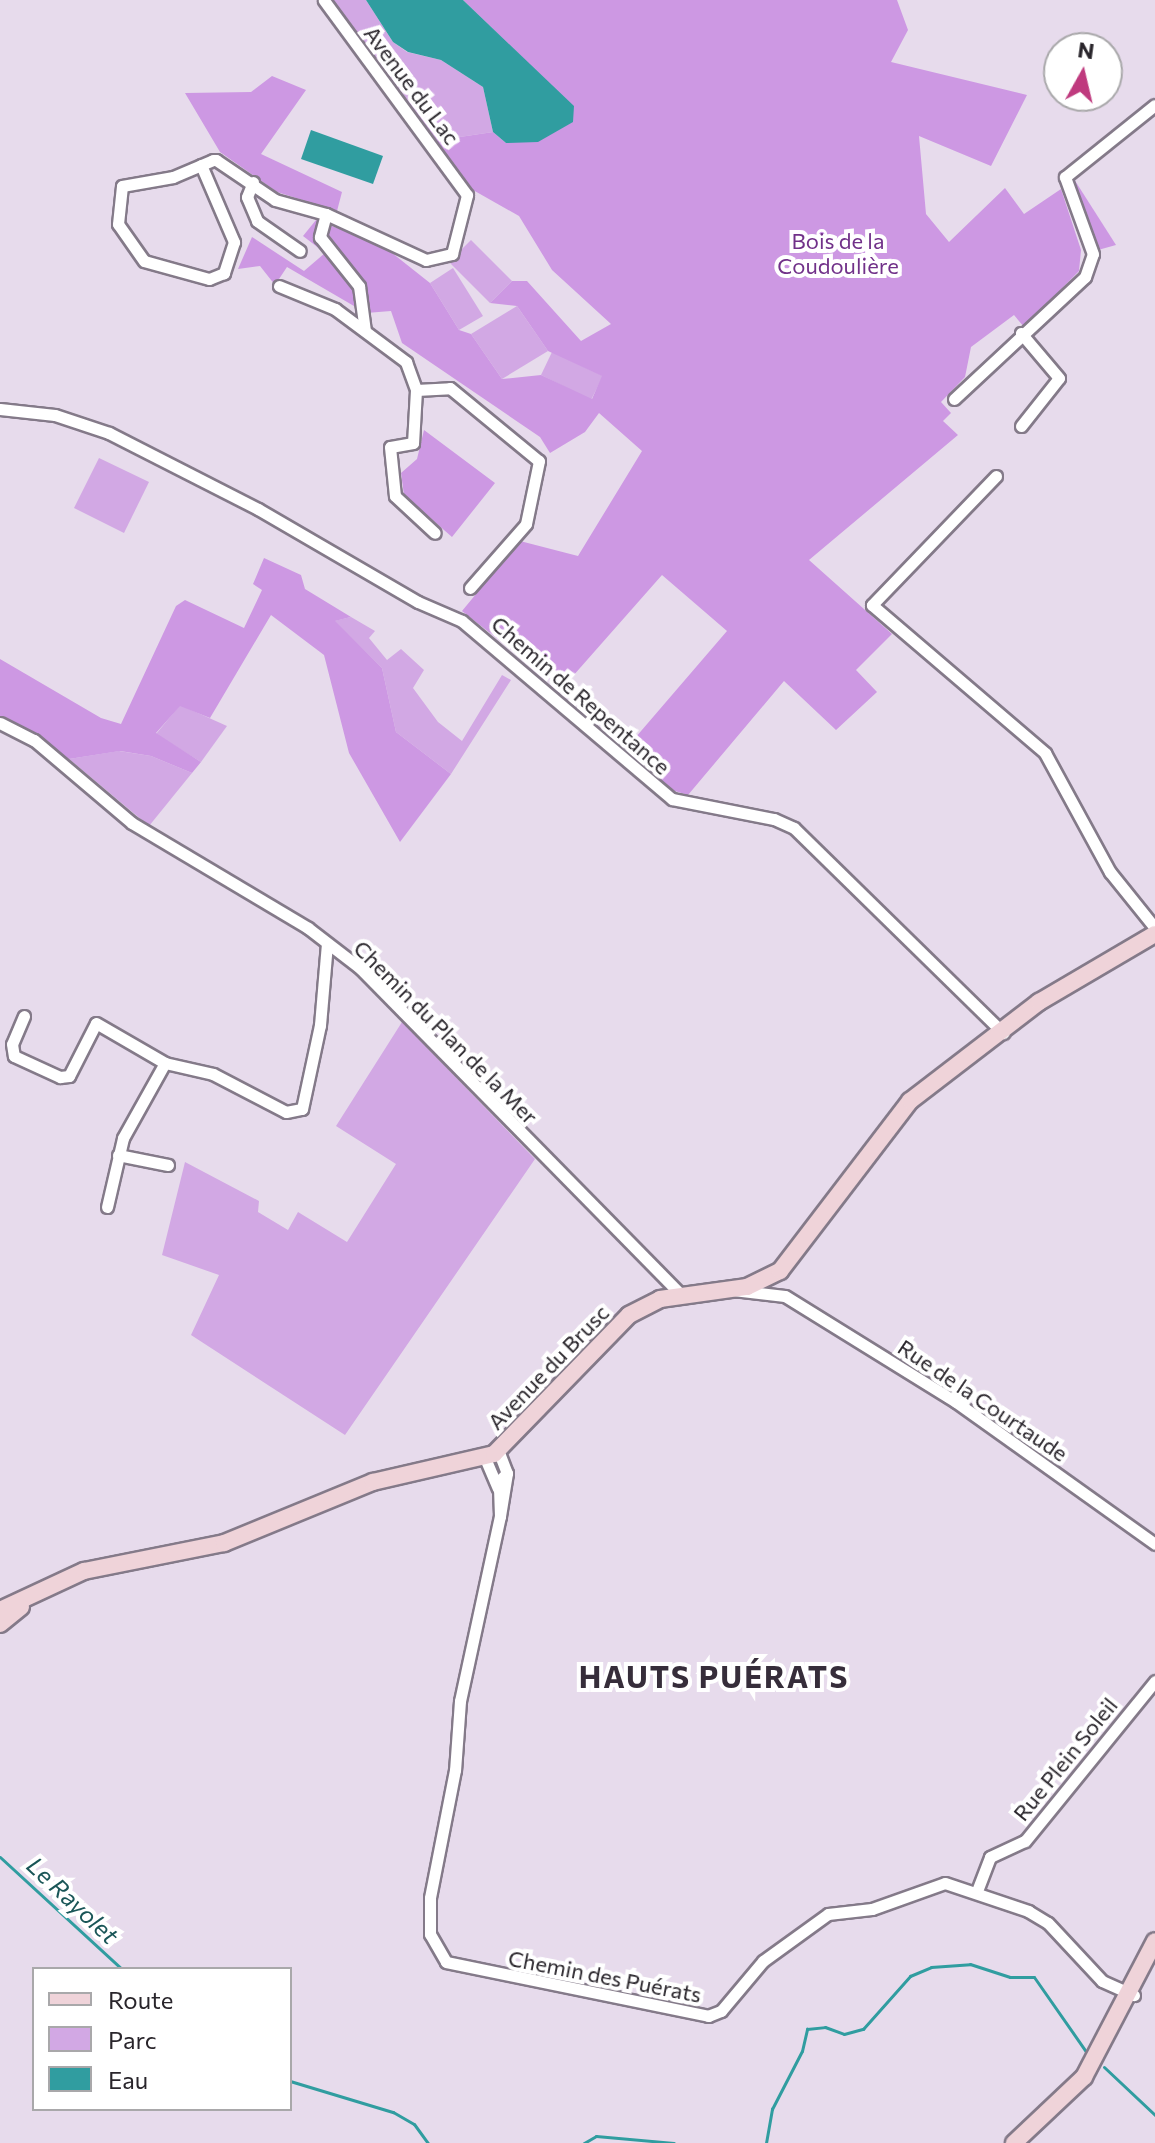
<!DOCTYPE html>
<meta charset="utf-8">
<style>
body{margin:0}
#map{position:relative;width:1155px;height:2143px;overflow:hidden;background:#e7dbec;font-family:Commissioner,sans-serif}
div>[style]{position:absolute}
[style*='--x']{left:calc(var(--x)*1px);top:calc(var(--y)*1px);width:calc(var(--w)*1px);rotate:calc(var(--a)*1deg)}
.green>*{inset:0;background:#d2a8e4}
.forest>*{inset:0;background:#cd98e3}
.water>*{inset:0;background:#309da0}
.stream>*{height:3px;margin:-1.5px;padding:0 1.5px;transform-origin:1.5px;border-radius:1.5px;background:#309da0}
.roads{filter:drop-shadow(2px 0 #847a89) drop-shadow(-2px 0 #847a89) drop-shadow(0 2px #847a89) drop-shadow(0 -2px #847a89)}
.street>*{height:11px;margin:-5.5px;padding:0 5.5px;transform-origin:5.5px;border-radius:5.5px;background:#fff}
.secondary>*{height:16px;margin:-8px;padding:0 8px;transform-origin:8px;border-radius:8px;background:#efd3d9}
span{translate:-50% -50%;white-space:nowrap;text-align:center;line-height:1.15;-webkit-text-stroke:8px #fff;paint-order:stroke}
.street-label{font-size:22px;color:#29252b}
.park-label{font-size:22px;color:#713189}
.water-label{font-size:24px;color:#195557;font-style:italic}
.district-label{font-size:30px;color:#362d3a;font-weight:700;letter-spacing:2px}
.legend{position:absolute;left:32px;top:1967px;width:260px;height:144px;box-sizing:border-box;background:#fff;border:2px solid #a9a8aa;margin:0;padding:10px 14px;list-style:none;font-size:24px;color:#29252b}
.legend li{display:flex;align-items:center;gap:16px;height:40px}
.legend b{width:40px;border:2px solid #a9a8aa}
.north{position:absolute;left:1043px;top:32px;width:80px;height:80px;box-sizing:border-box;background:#fff;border:2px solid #a9a8aa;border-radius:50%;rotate:8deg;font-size:22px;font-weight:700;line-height:32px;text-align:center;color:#29252b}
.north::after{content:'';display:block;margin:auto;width:28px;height:36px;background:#bf3a7e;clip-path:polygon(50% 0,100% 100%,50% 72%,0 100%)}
</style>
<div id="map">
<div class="green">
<div style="clip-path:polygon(327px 0,366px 0,393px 42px,407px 52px,441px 60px,483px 87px,493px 132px,433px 141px)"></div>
<div style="clip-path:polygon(471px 240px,512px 281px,490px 303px,449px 262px)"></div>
<div style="clip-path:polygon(453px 268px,483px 316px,459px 330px,430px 283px)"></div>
<div style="clip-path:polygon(517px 306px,548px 351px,502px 379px,471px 334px)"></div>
<div style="clip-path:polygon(552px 352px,603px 376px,591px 400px,541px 375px)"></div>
<div style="clip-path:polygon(99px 458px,149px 482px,124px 533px,74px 508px)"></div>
<div style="clip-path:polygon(351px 617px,375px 631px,369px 638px,387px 660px,401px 649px,424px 670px,413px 688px,438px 722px,462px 741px,502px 675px,511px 680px,451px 774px,396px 732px,382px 668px,334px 621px)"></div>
<div style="clip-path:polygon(180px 705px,227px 726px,201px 762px,156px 734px)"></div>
<div style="clip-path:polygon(119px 751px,151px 756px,192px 773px,149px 826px,69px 759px)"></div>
<div style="clip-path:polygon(402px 1022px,535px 1159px,345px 1435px,191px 1335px,219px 1275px,162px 1255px,185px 1162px,259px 1201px,258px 1212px,288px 1230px,298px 1212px,347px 1242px,396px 1164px,336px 1126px)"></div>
</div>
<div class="forest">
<div style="clip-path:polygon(463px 0,897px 0,908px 30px,891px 62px,1027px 95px,991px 166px,919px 136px,926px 214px,949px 242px,1005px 188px,1024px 214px,1061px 189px,1081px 250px,1079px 271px,1024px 327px,1014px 315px,971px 347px,965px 377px,941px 402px,951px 413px,943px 421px,958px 435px,809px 560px,892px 634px,856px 670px,877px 692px,836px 730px,784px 681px,688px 795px,665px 788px,623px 752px,727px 631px,662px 575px,565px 685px,556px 685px,462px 611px,520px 541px,578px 556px,642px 451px,599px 413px,585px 432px,550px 453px,540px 437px,402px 343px,391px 311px,366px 313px,287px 267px,275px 285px,260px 266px,238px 269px,252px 237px,304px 271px,325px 253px,303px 236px,316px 220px,382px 245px,430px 283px,459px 330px,471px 334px,502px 379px,541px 375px,592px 399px,602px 376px,548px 351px,517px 306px,490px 303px,512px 281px,527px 281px,581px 341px,611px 324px,552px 270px,519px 216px,473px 190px,433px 141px,493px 132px,506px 143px,574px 107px)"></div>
<div style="clip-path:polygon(272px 76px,306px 90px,261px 154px,342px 192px,337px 211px,277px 192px,220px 152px,185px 93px,251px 92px)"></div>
<div style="clip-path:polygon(1072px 176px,1116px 245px,1098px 250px)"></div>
<div style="clip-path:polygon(424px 430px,495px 483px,452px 537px,404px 495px,401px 473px,417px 459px)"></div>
<div style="clip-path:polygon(264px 558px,301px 575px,305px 589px,351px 617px,335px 621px,382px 668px,396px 732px,451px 774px,400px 842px,349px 753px,324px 655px,271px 615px,210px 718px,180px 706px,156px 733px,201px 762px,192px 773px,151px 756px,120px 751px,69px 759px,0 718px,0 659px,101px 718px,121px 724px,176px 606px,185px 600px,244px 628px,262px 590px,253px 584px)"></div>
</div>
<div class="water">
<div style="clip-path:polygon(366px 0,463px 0,574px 106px,573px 122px,538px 142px,506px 143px,493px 132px,483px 87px,441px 60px,408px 52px,393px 42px)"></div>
<div style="clip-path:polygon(311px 130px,383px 156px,373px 184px,301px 159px)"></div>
</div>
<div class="stream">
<div style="--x:0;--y:1857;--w:166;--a:42.6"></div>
<div style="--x:1104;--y:2067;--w:70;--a:43.3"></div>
<div style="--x:290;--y:2081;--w:108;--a:16.8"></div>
<div style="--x:393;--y:2112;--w:24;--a:30"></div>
<div style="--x:414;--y:2124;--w:24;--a:54"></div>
<div style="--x:584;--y:2143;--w:14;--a:-30"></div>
<div style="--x:596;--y:2136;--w:78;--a:5.1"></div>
<div style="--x:766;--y:2143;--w:35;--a:-80"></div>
<div style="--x:772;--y:2109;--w:65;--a:-62.7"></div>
<div style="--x:802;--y:2051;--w:23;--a:-77"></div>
<div style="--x:807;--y:2029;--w:18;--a:-6"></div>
<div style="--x:825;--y:2027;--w:20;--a:20"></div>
<div style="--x:844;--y:2034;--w:20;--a:-15"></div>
<div style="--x:863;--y:2029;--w:71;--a:-48.4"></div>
<div style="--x:910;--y:1976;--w:23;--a:-23"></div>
<div style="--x:931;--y:1967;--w:39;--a:-4"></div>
<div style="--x:970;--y:1964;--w:42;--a:18"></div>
<div style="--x:1010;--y:1977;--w:24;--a:0"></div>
<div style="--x:1034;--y:1977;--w:93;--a:55.1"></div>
</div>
<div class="roads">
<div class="street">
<div style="--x:201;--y:165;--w:84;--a:66.8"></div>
<div style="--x:234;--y:242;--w:33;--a:108"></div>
<div style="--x:224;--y:273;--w:16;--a:158"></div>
<div style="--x:209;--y:279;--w:67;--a:-164.5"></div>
<div style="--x:144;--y:261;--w:45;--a:-125.1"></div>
<div style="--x:118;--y:224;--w:38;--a:-84"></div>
<div style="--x:122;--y:186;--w:52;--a:-10"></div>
<div style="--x:173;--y:177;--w:43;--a:-23"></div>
<div style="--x:213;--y:160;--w:3;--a:0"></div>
<div style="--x:216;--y:160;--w:71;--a:34.1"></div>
<div style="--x:275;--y:200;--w:53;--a:15.4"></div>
<div style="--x:326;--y:214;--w:110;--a:24.7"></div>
<div style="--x:426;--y:260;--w:27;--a:-13"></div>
<div style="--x:452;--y:254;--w:61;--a:-75.7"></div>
<div style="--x:467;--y:195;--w:242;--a:-126.3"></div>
<div style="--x:253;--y:182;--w:16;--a:112"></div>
<div style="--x:247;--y:197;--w:26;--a:67"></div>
<div style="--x:257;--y:221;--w:52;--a:34.9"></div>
<div style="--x:326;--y:214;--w:24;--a:105"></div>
<div style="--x:320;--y:237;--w:63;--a:51.5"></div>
<div style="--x:359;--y:286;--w:45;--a:82.4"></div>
<div style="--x:279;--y:286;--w:61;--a:22.3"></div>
<div style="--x:335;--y:309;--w:89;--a:36.7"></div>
<div style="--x:406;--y:362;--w:30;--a:70"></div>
<div style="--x:416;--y:390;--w:53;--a:93.2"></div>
<div style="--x:413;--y:443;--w:23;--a:170"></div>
<div style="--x:390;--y:447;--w:49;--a:84.2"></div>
<div style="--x:395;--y:496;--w:54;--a:42.8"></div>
<div style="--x:416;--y:390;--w:34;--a:-3"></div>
<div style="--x:450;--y:388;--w:115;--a:39.4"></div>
<div style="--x:539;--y:461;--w:64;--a:101.7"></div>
<div style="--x:526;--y:524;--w:85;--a:131.2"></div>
<div style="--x:954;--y:399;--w:179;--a:-43"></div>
<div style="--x:1085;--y:277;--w:24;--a:-71"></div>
<div style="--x:1093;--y:254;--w:82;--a:-110"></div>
<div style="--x:1065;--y:177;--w:115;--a:-38.7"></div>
<div style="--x:0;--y:409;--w:55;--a:6.2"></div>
<div style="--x:55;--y:415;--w:57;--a:18.4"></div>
<div style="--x:109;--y:433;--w:167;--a:27"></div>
<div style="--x:258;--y:509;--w:185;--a:30.2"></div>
<div style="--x:418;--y:602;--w:48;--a:23.4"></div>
<div style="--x:462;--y:621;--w:275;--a:40.3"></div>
<div style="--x:672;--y:799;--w:104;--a:11.1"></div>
<div style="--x:774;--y:819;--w:22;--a:24"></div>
<div style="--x:794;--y:828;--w:293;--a:44.4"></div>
<div style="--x:1021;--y:426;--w:61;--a:-51.6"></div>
<div style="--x:1059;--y:378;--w:59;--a:-130.2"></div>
<div style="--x:996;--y:476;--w:179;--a:133.9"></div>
<div style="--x:872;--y:605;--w:228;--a:40.5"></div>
<div style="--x:1045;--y:753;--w:136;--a:61.4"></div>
<div style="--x:1110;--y:872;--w:72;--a:51.2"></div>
<div style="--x:0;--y:723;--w:38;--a:27"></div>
<div style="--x:34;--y:740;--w:128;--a:40.3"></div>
<div style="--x:132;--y:823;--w:205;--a:30.8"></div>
<div style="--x:308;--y:928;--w:66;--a:37.6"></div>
<div style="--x:360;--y:968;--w:457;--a:45.5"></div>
<div style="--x:24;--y:1016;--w:30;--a:113"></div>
<div style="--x:12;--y:1044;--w:12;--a:81"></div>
<div style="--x:14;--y:1056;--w:51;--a:24.5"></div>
<div style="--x:60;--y:1077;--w:9;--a:-6"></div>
<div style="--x:69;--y:1076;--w:59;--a:-63"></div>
<div style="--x:96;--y:1023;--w:80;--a:30.1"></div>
<div style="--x:118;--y:1155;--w:51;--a:11.3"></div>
<div style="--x:107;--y:1207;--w:71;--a:-76.9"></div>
<div style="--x:123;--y:1138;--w:86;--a:-60.8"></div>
<div style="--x:165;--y:1063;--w:49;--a:12.9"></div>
<div style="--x:213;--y:1074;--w:82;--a:27.5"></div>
<div style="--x:286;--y:1112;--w:16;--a:-11"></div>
<div style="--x:302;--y:1109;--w:86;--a:-77.9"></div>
<div style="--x:320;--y:1025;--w:81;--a:-85.1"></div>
<div style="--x:733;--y:1290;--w:52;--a:6.6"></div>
<div style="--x:785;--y:1296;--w:201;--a:31.8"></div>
<div style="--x:956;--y:1402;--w:244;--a:35.5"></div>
<div style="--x:498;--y:1450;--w:25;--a:69"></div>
<div style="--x:507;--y:1473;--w:44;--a:99.2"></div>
<div style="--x:500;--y:1516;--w:35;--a:-92"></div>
<div style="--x:499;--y:1481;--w:11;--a:-45"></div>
<div style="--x:485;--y:1458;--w:33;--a:67"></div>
<div style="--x:500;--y:1516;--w:189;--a:102.2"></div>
<div style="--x:460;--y:1701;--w:69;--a:94.1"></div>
<div style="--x:455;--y:1770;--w:130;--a:101.1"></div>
<div style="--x:430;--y:1898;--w:36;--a:90"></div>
<div style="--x:430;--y:1934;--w:32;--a:60"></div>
<div style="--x:446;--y:1962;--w:268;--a:11.6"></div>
<div style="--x:708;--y:2016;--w:14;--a:-21"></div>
<div style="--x:721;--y:2011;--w:65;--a:-50"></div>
<div style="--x:763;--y:1961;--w:80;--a:-35.9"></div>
<div style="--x:828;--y:1914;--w:44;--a:-6.5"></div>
<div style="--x:872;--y:1909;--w:77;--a:-19.6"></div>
<div style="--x:945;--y:1883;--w:88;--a:18.6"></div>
<div style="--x:1028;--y:1911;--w:23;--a:31"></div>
<div style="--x:1048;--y:1923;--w:79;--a:47"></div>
<div style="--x:1102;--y:1981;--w:35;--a:24"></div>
<div style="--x:977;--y:1891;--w:36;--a:-69"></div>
<div style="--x:990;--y:1857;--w:38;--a:-25"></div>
<div style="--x:1025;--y:1841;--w:206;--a:-50.9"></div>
</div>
<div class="secondary">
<div style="--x:0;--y:1610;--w:93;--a:-24.9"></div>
<div style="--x:84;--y:1571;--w:143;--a:-11.3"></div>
<div style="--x:224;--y:1543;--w:161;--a:-22.3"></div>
<div style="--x:373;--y:1482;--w:124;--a:-13"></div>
<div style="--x:494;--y:1454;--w:194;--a:-45.8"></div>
<div style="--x:629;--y:1315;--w:35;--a:-27"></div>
<div style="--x:660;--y:1299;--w:88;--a:-7.9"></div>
<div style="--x:747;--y:1287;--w:37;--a:-26"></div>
<div style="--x:780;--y:1271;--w:214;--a:-52.6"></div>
<div style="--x:910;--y:1101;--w:163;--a:-37.5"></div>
<div style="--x:1039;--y:1002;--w:134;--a:-30.4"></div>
<div style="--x:0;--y:1624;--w:27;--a:-39"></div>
<div style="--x:1014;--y:2143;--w:96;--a:-43.3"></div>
<div style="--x:1084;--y:2077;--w:153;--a:-62.4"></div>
</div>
</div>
<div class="street-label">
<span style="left:412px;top:85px;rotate:53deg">Avenue du Lac</span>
<span style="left:581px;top:695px;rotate:41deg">Chemin de Repentance</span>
<span style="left:446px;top:1032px;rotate:45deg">Chemin du Plan de la Mer</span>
<span style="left:548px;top:1367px;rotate:-46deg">Avenue du Brusc</span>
<span style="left:983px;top:1400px;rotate:34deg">Rue de la Courtaude</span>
<span style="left:1065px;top:1759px;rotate:-51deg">Rue Plein Soleil</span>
<span style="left:605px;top:1976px;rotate:11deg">Chemin des Puérats</span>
</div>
<div class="park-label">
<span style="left:838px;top:253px">Bois de la<br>Coudoulière</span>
</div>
<div class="water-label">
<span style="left:73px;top:1900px;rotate:43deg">Le Rayolet</span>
</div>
<div class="district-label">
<span style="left:714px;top:1676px">HAUTS PUÉRATS</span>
</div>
<ul class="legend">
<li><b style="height:10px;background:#efd3d9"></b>Route</li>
<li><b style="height:22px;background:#d2a8e4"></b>Parc</li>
<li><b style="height:22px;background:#309da0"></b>Eau</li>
</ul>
<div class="north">N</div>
</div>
